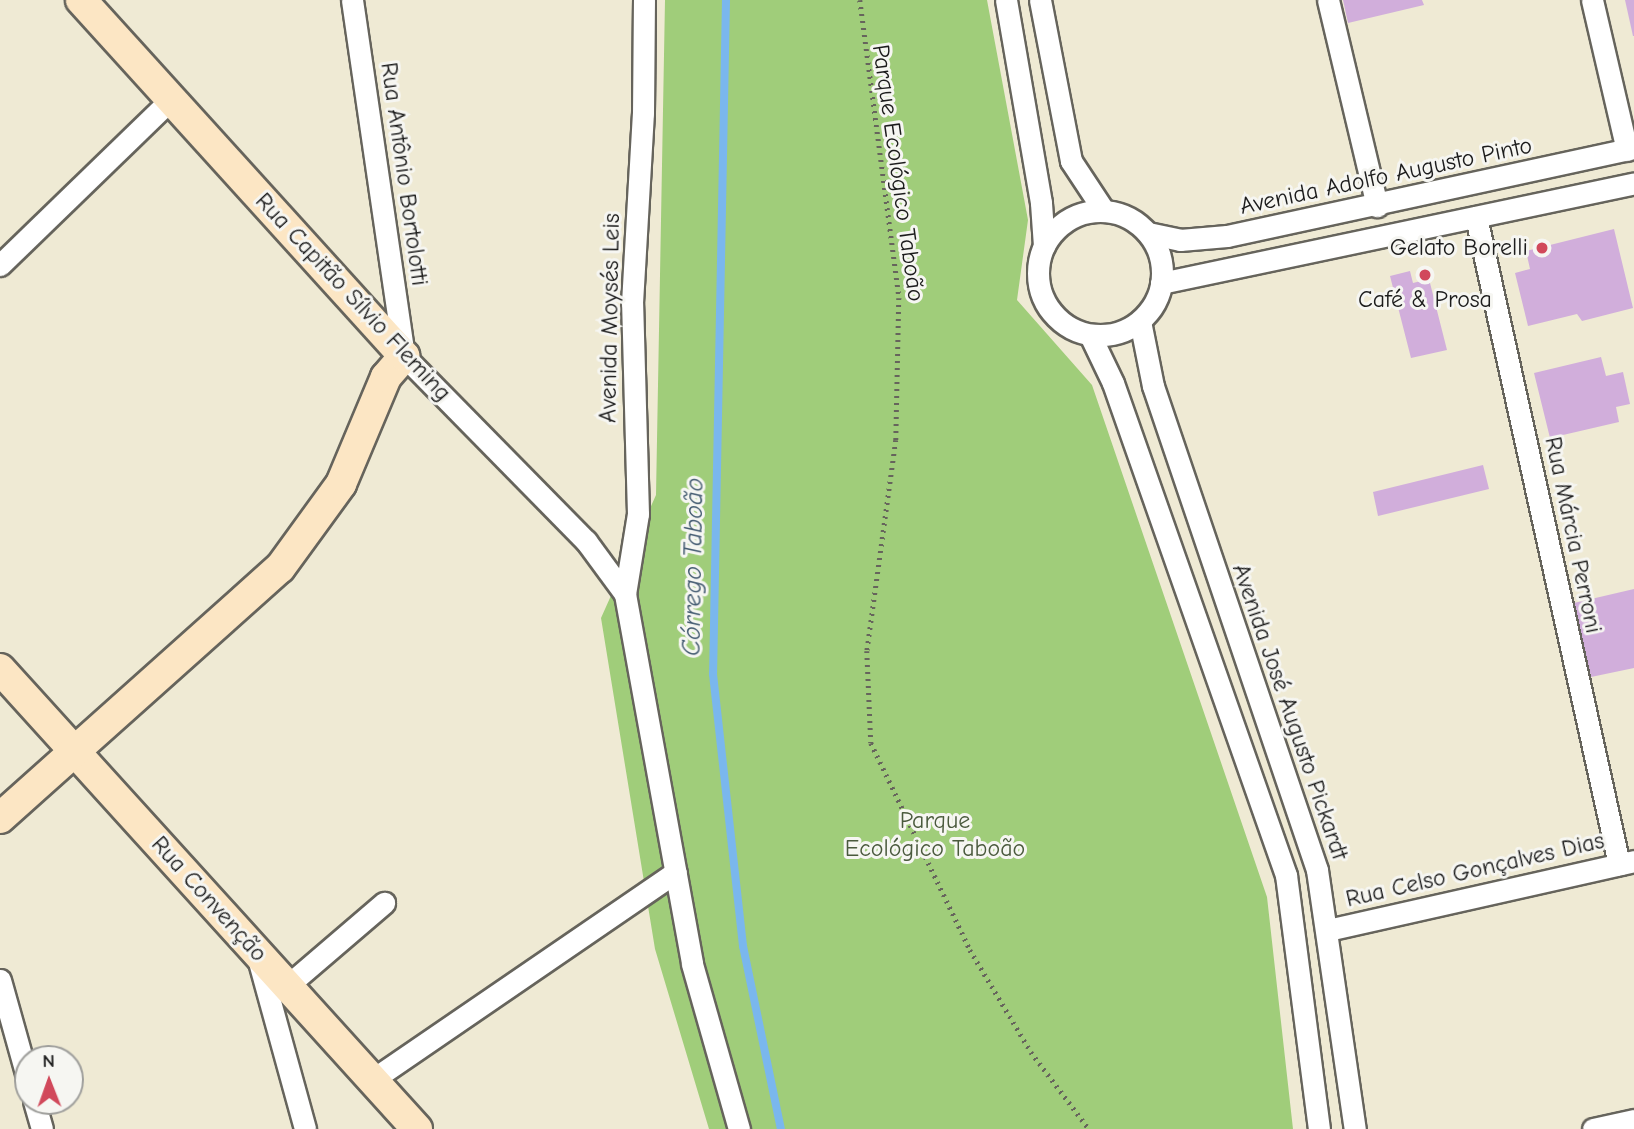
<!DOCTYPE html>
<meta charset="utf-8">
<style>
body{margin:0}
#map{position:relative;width:1634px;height:1129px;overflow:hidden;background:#efead4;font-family:"Comic Neue",sans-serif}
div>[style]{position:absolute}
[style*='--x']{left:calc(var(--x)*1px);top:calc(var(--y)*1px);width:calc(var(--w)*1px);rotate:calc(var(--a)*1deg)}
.green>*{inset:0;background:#a0cd7a}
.stream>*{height:8px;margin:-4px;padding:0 4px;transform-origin:4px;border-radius:4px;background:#7ab7ed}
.building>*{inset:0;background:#d1aedb}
.path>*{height:4.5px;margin-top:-2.25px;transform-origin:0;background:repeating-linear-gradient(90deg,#66645c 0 2px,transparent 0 7px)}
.roads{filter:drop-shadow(2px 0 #66645c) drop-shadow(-2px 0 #66645c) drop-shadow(0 2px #66645c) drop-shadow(0 -2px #66645c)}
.street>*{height:21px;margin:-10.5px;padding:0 10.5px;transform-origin:10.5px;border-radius:10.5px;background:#fff}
.street>.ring{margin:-10.5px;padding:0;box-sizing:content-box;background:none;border:21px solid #fff;border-radius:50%}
.secondary>*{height:30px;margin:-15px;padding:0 15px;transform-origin:15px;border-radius:15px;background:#fce6c4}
.dots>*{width:19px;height:19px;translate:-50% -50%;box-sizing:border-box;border:4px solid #f6f6f2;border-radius:50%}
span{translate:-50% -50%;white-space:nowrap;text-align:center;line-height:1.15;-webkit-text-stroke:6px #f6f6f2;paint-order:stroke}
.street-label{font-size:24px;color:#1c1c1c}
.poi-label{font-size:24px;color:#1c1c1c}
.right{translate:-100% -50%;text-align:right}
.park-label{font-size:24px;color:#4a5a3d}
.water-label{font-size:26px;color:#425a70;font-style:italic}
.north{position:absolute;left:14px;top:1045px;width:70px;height:70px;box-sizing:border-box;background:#f6f6f2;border:2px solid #9f9f9c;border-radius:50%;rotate:359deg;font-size:19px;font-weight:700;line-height:28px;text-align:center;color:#1c1c1c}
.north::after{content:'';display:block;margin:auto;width:24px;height:32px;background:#d1495b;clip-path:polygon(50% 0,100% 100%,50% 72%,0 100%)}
</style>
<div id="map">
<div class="green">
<div style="clip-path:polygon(665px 0,987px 0,1028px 220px,1017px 300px,1092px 385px,1267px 897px,1293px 1129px,709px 1129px,655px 949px,601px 618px,656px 495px)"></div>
</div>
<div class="stream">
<div style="--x:726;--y:0;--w:674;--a:91.1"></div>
<div style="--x:713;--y:674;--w:274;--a:83.7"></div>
<div style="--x:743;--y:946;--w:187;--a:78.3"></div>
</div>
<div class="building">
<div style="clip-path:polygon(1343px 0,1422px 0,1424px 5px,1348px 23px)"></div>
<div style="clip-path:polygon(1625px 0,1634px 0,1634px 36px,1633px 36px)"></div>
<div style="clip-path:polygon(1614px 229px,1633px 308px,1582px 321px,1577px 314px,1528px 326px,1515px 273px,1530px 269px,1526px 251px)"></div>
<div style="clip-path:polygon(1410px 271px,1413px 283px,1429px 279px,1447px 350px,1411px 358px,1390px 276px)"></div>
<div style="clip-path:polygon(1601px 357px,1606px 376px,1623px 372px,1630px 404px,1616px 407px,1619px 422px,1550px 438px,1534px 373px)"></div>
<div style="clip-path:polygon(1483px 465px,1489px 489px,1378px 516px,1373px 492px)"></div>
<div style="clip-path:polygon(1634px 589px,1634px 668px,1591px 677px,1574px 603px)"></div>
</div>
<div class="path">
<div style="--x:860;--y:0;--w:301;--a:82.5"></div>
<div style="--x:899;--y:298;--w:142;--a:91.2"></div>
<div style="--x:896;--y:440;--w:213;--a:97.8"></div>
<div style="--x:867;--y:651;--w:92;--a:87.5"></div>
<div style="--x:871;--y:743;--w:229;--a:64.4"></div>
<div style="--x:970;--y:950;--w:119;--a:59.1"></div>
<div style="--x:1031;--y:1052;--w:96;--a:53"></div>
</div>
<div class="roads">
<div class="street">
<div style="--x:352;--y:0;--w:360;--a:81.7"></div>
<div style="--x:404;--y:356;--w:260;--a:45.5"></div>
<div style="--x:586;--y:541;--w:66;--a:53.7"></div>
<div style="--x:625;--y:594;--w:376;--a:79.7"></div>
<div style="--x:692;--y:964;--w:172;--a:74.1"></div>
<div style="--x:1006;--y:0;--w:206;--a:80.2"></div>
<div style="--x:1041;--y:203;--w:43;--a:86"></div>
<div style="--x:1040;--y:0;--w:164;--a:79.1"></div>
<div style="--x:1071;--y:161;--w:60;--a:56.6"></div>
<div style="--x:1328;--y:0;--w:212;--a:76.6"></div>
<div style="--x:1592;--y:0;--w:154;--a:76.9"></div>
<div class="ring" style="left:1038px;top:211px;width:103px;height:103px"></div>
<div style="--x:1476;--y:217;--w:663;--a:77.54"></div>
<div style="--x:1148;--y:233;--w:33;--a:12"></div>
<div style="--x:1180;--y:240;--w:47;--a:-4.9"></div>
<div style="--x:1227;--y:236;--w:416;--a:-12.2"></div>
<div style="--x:0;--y:265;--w:238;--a:-44.1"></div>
<div style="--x:1161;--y:283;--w:483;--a:-11.9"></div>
<div style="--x:1140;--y:321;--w:66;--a:78.7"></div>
<div style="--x:1153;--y:386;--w:511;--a:71.28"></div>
<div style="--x:1317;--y:870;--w:262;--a:81.7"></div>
<div style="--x:1090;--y:335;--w:53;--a:64.4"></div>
<div style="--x:1113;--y:383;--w:522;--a:70.63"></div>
<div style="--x:1286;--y:875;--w:256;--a:82.6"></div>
<div style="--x:625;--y:594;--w:81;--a:-80.8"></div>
<div style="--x:638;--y:514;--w:211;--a:-91.6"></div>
<div style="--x:632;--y:303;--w:190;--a:-86.7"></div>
<div style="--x:643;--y:113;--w:113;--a:-89.5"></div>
<div style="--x:1328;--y:930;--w:314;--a:-12.7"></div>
<div style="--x:258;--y:958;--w:177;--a:74.6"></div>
<div style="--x:0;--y:980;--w:104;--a:74.4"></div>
<div style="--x:287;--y:986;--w:128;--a:-40.6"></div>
<div style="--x:372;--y:1080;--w:368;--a:-34.4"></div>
<div style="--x:34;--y:1101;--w:29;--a:74"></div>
<div style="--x:1593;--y:1129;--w:42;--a:-12.4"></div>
</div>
<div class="secondary">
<div style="--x:0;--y:669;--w:621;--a:47.81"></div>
<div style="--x:0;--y:818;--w:375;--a:-41.8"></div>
<div style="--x:280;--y:568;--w:104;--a:-54"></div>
<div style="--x:341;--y:484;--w:116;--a:-67.2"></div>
<div style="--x:386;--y:377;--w:28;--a:-49"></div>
<div style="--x:404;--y:356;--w:481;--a:-132.2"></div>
</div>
</div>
<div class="dots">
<div style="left:1542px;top:248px;background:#d1495b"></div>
<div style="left:1425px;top:275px;background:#d1495b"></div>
</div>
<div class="street-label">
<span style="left:898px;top:173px;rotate:82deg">Parque Ecológico Taboão</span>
<span style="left:404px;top:174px;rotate:82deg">Rua Antônio Bortolotti</span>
<span style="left:1386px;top:176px;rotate:-12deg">Avenida Adolfo Augusto Pinto</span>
<span style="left:353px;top:297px;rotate:47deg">Rua Capitão Sílvio Fleming</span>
<span style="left:610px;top:318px;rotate:-89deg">Avenida Moysés Leis</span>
<span style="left:1573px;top:535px;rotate:78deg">Rua Márcia Perroni</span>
<span style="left:1290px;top:712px;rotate:71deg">Avenida José Augusto Pickardt</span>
<span style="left:1475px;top:870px;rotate:-13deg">Rua Celso Gonçalves Dias</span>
<span style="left:209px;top:899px;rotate:48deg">Rua Convenção</span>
</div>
<div class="poi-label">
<span class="right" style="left:1528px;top:248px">Gelato Borelli</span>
<span style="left:1425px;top:300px">Café &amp; Prosa</span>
</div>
<div class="park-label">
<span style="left:935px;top:835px">Parque<br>Ecológico Taboão</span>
</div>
<div class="water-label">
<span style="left:694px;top:567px;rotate:-89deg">Córrego Taboão</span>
</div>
<div class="north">N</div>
</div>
